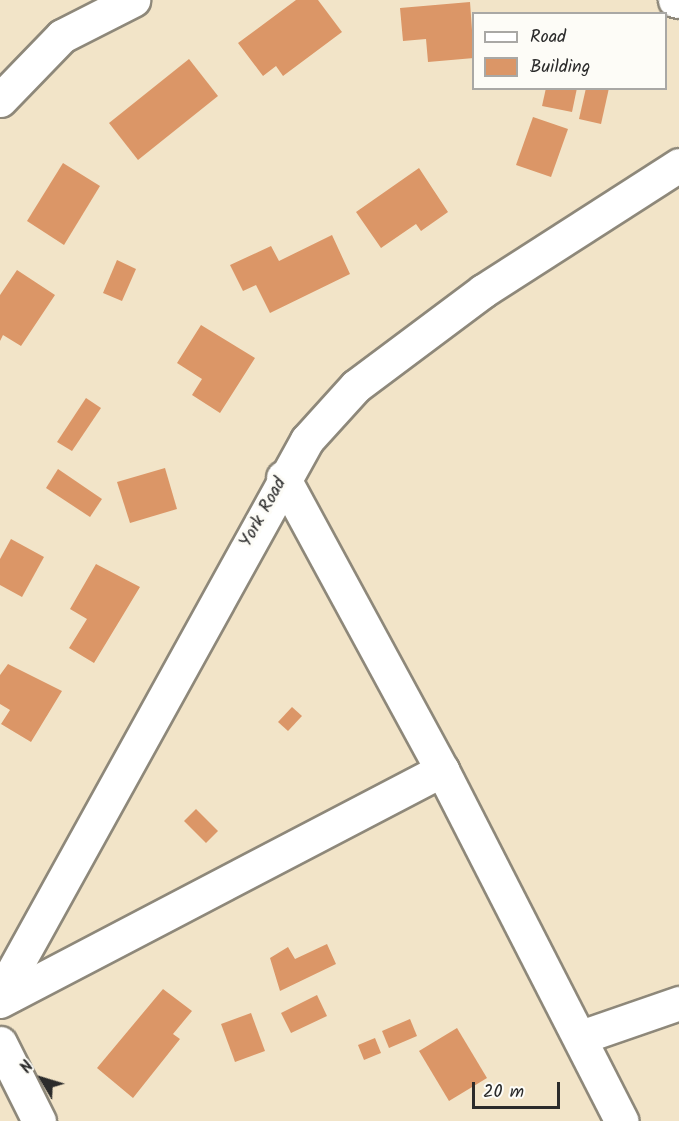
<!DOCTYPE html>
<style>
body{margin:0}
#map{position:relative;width:679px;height:1121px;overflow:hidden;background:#f2e4c8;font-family:Kalam,sans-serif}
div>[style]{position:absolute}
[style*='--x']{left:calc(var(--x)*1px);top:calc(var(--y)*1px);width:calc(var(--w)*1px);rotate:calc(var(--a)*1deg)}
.building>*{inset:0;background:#db9667}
.roads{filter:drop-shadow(2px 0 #8e887a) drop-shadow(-2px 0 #8e887a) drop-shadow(0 2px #8e887a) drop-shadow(0 -2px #8e887a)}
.minor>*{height:33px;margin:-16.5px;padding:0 16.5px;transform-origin:16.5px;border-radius:16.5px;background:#fff}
span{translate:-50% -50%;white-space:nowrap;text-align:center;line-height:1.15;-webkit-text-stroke:6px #fdfcf7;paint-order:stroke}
.street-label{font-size:18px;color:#2b2b2b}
.legend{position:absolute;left:472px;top:12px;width:195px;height:78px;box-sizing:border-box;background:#fdfcf7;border:2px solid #a9a8a5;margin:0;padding:8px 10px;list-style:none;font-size:18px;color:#2b2b2b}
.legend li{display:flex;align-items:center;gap:12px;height:30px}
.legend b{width:30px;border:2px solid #a9a8a5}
.north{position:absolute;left:12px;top:1049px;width:60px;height:60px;-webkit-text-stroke:4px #fdfcf7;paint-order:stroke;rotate:308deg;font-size:16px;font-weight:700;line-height:24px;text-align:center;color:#2b2b2b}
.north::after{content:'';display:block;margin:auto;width:21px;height:27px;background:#2b2b2b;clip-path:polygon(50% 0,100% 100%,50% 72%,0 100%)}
.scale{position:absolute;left:472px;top:1082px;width:88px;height:27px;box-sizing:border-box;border:3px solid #2b2b2b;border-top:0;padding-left:8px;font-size:18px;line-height:21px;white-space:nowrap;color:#2b2b2b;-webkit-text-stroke:4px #fdfcf7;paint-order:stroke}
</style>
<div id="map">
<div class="building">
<div style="clip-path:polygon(296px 0,318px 0,342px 32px,283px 76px,276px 66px,263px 76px,238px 43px)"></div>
<div style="clip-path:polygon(470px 2px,474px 58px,428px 62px,426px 39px,403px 41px,400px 8px)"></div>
<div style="clip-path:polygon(189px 59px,218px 96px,138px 160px,109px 123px)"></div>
<div style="clip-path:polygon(546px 88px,577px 88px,572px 112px,542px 106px)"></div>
<div style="clip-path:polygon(586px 88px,609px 88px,601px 124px,579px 119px)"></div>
<div style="clip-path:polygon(533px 117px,568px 129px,551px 177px,516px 165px)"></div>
<div style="clip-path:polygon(63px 163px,100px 186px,64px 245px,27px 221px)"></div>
<div style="clip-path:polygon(419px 168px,448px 212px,421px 231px,416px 224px,381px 248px,356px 212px)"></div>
<div style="clip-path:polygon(332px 235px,350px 274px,270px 313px,256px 285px,243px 291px,230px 265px,271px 246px,279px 261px)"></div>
<div style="clip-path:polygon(117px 260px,136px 269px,122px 301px,103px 293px)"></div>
<div style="clip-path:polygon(17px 270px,55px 295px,21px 346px,3px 335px,0 341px,0 295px)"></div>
<div style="clip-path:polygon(201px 325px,255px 358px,220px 413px,192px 395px,202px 379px,177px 363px)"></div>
<div style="clip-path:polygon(86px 398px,101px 408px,72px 451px,57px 442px)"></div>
<div style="clip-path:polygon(165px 468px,177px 509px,130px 523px,117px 482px)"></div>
<div style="clip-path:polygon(58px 469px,102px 499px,90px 517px,46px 488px)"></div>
<div style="clip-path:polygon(11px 539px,44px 557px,22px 597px,0 585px,0 559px)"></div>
<div style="clip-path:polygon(96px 564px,140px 587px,94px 663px,69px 648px,87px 619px,70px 609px)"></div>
<div style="clip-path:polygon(8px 664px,62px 691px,31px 742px,1px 724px,10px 710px,0 704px,0 675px)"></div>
<div style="clip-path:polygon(292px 707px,302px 716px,288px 731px,278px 722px)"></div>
<div style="clip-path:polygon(196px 809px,218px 831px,206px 843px,184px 821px)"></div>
<div style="clip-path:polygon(327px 944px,336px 964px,280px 991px,270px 958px,288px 947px,295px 959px)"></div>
<div style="clip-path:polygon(163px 989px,192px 1011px,173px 1034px,180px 1039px,133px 1098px,97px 1068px)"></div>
<div style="clip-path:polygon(317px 995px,327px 1016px,291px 1033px,281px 1013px)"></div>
<div style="clip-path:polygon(251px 1013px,265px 1051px,235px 1062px,221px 1024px)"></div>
<div style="clip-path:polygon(410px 1019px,417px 1036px,389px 1048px,382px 1031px)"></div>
<div style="clip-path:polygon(457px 1028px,487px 1078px,449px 1101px,419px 1051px)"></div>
<div style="clip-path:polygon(375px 1038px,381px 1053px,364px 1060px,358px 1045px)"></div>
</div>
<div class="roads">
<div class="minor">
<div style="--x:675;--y:0;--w:4;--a:14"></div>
<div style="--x:0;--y:100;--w:89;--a:-45.9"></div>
<div style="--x:62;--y:36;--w:80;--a:-26.9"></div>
<div style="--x:442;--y:770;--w:394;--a:62.9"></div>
<div style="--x:0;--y:995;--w:634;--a:-61.05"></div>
<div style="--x:307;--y:440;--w:73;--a:-47.8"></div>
<div style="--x:356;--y:386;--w:159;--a:-36.8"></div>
<div style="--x:483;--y:291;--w:233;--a:-32.7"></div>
<div style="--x:0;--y:1001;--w:499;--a:-27.6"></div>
<div style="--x:442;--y:770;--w:333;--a:-118.5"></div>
<div style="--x:581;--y:1037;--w:104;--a:-19.1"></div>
<div style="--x:0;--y:1043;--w:87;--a:63.4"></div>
</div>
</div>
<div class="street-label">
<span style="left:264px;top:513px;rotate:-61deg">York Road</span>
</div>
<ul class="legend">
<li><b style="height:8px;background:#fff"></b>Road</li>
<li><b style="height:16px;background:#db9667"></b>Building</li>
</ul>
<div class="north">N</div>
<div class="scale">20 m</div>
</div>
